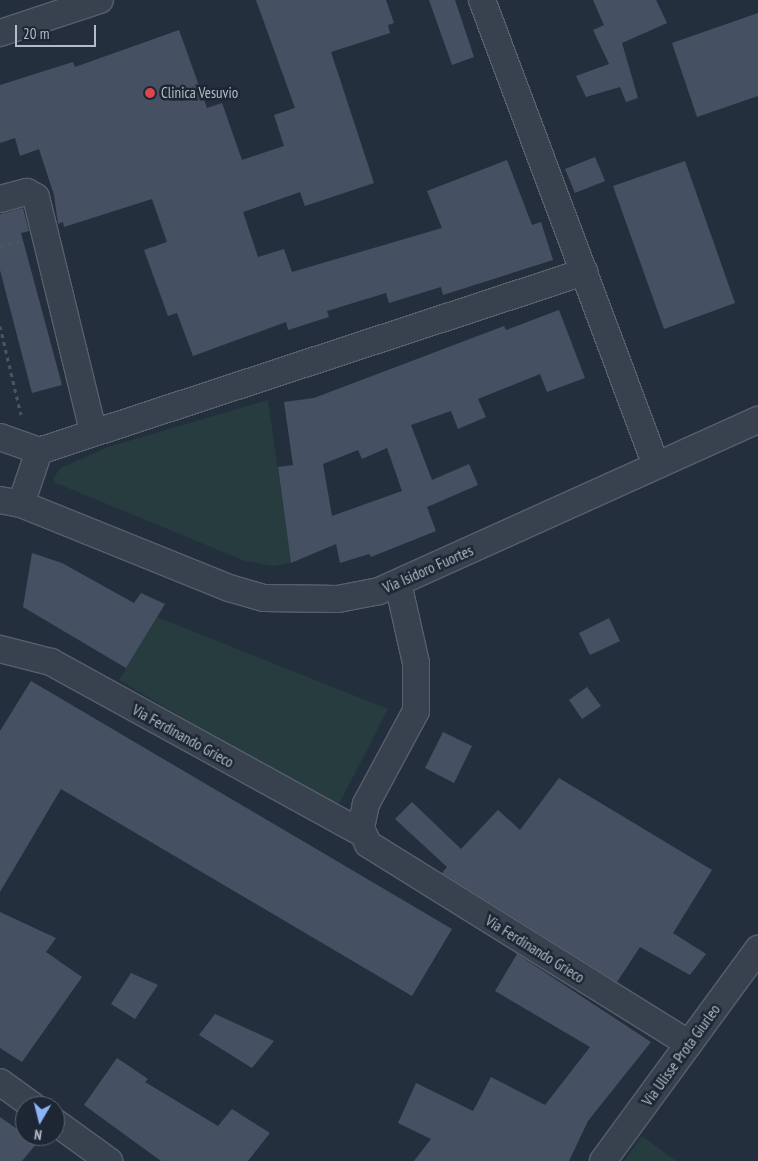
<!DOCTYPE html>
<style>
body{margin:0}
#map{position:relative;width:758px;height:1161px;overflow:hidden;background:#242f3e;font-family:"PT Sans Narrow",sans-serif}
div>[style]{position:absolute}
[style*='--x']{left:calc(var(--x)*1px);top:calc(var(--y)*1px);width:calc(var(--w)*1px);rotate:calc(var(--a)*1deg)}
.green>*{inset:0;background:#263c3f}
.building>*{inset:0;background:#455162}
.path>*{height:3px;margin-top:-1.5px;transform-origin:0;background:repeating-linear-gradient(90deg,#44595c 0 4px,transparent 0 8px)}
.roads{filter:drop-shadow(1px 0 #565f6c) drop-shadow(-1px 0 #565f6c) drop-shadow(0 1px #565f6c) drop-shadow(0 -1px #565f6c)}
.minor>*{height:26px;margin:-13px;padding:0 13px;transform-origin:13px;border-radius:13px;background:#38414e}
.dots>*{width:14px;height:14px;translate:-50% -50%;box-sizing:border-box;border:2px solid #1d2633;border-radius:50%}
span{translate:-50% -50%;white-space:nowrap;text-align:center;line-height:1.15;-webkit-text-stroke:5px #1d2633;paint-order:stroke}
.poi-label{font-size:15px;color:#b4bcc9}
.left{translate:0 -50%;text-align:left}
.street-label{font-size:15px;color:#b4bcc9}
.north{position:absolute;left:15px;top:1096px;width:50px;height:50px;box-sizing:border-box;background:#1d2633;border:1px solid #59626f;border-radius:50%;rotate:188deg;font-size:14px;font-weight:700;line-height:20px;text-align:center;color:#b4bcc9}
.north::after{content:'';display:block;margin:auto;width:18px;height:22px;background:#8ab4f8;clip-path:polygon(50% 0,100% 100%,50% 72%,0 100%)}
.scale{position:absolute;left:15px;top:25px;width:81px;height:22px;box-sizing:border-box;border:2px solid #b4bcc9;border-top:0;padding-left:6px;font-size:15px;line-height:18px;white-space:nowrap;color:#b4bcc9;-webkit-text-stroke:4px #1d2633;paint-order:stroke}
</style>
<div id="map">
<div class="green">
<div style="clip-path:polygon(268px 400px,291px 563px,273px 566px,245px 561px,56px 483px,53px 478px,61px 468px,108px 447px)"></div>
<div style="clip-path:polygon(157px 617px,388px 709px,337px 808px,119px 680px)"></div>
<div style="clip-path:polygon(642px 1136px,676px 1161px,624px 1161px)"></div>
</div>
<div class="building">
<div style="clip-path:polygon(256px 0,386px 0,394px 23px,388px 25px,390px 33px,331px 52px,374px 183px,305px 206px,300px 192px,243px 212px,258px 257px,284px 249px,292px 272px,442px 228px,427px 191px,507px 160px,532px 225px,541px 222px,553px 260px,443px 295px,441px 287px,389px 303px,386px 293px,327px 311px,329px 317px,288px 330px,286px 322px,193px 356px,177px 313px,168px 316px,144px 250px,167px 242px,152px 199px,64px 227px,63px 222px,58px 224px,54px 195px,39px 149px,20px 156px,15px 138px,0 143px,0 85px,73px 62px,75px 67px,179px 30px,207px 108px,222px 103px,242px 160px,284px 146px,274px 115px,295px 108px)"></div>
<div style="clip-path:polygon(429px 0,455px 0,474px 57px,452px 65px)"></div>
<div style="clip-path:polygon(593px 0,656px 0,667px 23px,622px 43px,638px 98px,626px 102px,620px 87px,586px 97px,576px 76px,609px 64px,593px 30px,604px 25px)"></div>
<div style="clip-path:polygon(758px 13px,758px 96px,697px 117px,672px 43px)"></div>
<div style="clip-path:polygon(595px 157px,605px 181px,575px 193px,565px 169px)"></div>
<div style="clip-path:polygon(685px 161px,735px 303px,664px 329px,613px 186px)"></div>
<div style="clip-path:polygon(23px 208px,29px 231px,21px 233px,62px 385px,32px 393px,0 270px,0 214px)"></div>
<div style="clip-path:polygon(evenodd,559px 310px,585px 378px,547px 392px,540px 374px,478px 399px,486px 417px,458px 429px,451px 411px,411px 425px,432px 480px,469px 464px,478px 485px,427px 507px,436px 531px,371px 557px,369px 554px,340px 563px,336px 544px,291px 563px,278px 467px,293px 465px,284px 402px,314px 398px,504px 326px,506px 330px,559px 310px,387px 448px,402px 491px,332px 516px,323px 464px,358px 450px,362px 459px,387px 448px)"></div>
<div style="clip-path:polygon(32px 553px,62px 563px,134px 603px,141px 593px,165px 604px,126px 668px,23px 607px)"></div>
<div style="clip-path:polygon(609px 618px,620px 641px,590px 655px,579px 633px)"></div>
<div style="clip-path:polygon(31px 681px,452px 929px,412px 996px,61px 789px,0 892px,0 731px)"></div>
<div style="clip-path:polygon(587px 687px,601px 706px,582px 719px,569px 700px)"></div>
<div style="clip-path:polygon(443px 732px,472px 746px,454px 783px,425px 768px)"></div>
<div style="clip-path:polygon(559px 778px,712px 870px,673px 933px,706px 954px,690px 975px,640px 947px,617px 982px,442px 873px,447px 867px,395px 819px,412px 802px,461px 849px,498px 810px,520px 830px)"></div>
<div style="clip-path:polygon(0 912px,56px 938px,46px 952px,82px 977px,22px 1062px,0 1048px)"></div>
<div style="clip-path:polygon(517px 954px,651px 1042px,588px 1121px,569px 1161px,414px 1161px,431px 1139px,398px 1123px,416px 1083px,473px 1111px,491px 1077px,545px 1105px,590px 1047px,495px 991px)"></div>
<div style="clip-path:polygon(131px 973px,158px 985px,135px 1019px,111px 1004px)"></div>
<div style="clip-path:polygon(215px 1014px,274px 1041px,252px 1068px,199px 1035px)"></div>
<div style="clip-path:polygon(117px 1058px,148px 1079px,145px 1082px,218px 1126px,232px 1109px,270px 1133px,248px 1161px,161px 1161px,84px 1105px)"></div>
<div style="clip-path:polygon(0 1117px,37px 1143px,22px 1161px,0 1161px)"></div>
</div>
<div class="path">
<div style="--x:0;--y:246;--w:21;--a:-14"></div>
<div style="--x:0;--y:326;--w:91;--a:76.7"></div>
</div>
<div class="roads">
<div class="minor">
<div style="--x:482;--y:0;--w:497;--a:69.5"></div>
<div style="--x:0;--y:33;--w:105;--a:-18.3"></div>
<div style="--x:0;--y:199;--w:28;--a:-15"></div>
<div style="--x:27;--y:192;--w:10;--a:29"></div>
<div style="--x:36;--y:197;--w:241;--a:76.3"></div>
<div style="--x:0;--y:437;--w:41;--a:19.7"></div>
<div style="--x:0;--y:500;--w:21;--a:11"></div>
<div style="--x:21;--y:504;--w:224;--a:22"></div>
<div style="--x:229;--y:588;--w:36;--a:16"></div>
<div style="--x:264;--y:598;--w:74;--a:0.8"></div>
<div style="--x:338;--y:599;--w:42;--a:-11"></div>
<div style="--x:379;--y:591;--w:416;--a:-24.3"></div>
<div style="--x:21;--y:504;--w:56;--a:-71.2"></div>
<div style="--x:39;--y:451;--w:574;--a:-18.18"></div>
<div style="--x:398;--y:583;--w:82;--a:77.3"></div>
<div style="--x:416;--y:663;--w:48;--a:90"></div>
<div style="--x:416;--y:711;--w:106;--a:118.3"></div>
<div style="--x:366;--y:804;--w:25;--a:102"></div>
<div style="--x:361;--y:828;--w:17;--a:66"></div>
<div style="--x:368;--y:844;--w:378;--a:31.9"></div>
<div style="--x:0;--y:649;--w:53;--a:14.3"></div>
<div style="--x:51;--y:662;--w:355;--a:28.8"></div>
<div style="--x:0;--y:1082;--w:41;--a:36"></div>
<div style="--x:55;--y:1122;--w:67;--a:35.8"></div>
<div style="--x:603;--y:1161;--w:263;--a:-53.8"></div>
</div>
</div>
<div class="dots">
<div style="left:150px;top:93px;background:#e0444e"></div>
</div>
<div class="poi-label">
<span class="left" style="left:161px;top:93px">Clinica Vesuvio</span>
</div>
<div class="street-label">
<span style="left:428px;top:569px;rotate:-24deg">Via Isidoro Fuortes</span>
<span style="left:183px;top:736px;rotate:29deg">Via Ferdinando Grieco</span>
<span style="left:535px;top:949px;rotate:32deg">Via Ferdinando Grieco</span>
<span style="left:681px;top:1055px;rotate:-54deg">Via Ulisse Prota Giurleo</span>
</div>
<div class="north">N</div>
<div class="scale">20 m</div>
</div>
